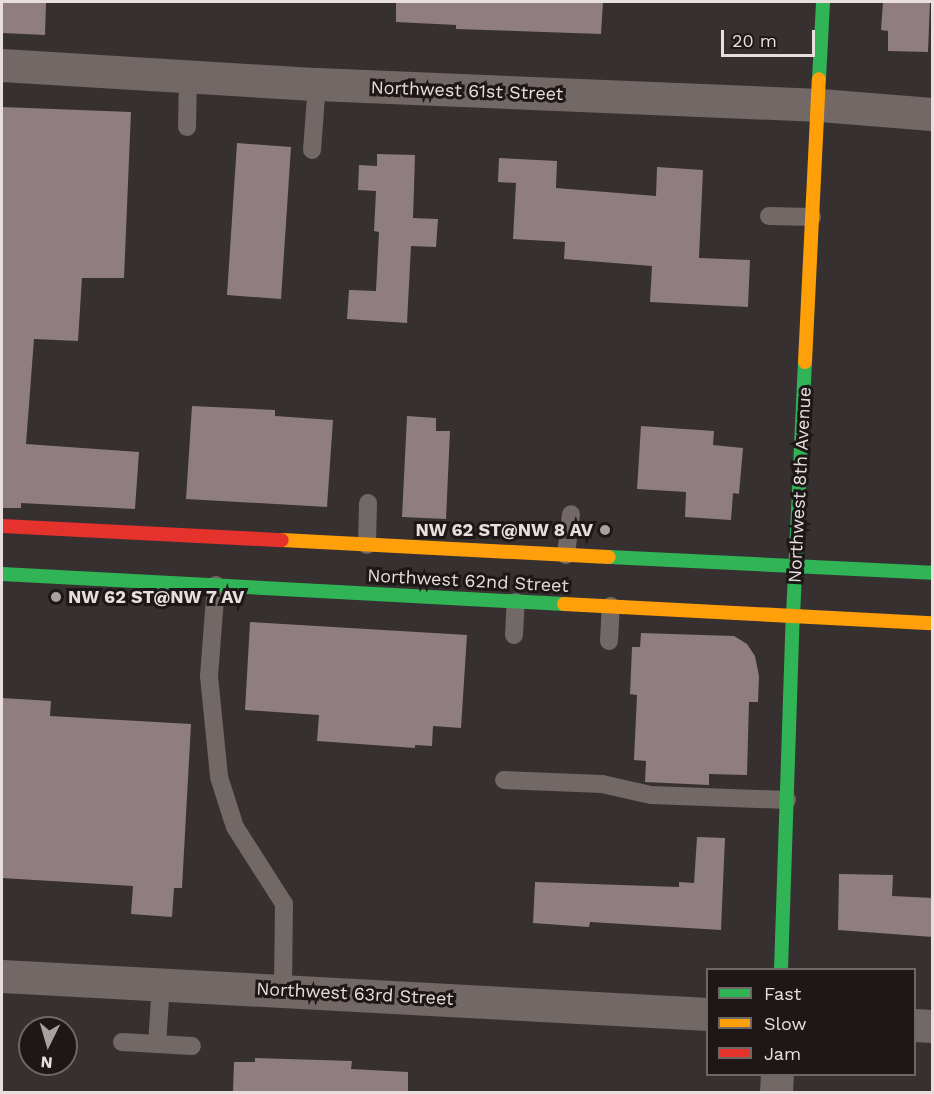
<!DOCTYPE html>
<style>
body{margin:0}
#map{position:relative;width:934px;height:1094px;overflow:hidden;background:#363030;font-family:"Work Sans",sans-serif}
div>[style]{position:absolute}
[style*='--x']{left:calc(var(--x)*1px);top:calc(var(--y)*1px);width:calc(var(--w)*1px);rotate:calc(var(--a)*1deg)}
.building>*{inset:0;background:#8f7d81}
.lane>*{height:18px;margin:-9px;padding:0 9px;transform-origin:9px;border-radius:9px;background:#726865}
.street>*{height:33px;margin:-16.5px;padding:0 16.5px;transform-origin:16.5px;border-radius:16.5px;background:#726865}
.fast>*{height:14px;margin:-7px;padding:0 7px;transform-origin:7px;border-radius:7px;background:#30b455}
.slow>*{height:14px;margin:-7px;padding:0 7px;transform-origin:7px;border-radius:7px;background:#ff9f0a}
.jam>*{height:14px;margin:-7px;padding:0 7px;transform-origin:7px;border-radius:7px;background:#e5322d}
.dots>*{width:16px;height:16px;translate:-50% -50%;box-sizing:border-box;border:3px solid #1d1717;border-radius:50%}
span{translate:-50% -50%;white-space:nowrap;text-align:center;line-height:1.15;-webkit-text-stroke:6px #1d1717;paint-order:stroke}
.street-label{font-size:18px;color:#e7dedd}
.poi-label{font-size:18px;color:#e7dedd;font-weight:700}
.right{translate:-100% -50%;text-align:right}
.left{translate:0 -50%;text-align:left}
.frame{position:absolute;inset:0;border:3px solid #e7dedd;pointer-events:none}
.legend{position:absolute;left:706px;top:968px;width:210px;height:108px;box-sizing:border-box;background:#1d1717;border:2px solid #6e6766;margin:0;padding:8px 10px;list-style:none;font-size:18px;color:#e7dedd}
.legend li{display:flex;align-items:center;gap:12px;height:30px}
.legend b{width:30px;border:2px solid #6e6766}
.north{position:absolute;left:18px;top:1016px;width:60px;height:60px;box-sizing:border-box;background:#1d1717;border:2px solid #6e6766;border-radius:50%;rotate:185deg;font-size:16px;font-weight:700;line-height:24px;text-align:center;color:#e7dedd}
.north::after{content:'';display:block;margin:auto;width:21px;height:27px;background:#a9a1a0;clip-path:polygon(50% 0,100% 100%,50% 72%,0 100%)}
.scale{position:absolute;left:721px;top:30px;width:94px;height:27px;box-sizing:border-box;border:3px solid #e7dedd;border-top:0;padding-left:8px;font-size:18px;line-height:21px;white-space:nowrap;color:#e7dedd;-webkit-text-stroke:4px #1d1717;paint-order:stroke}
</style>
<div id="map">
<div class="building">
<div style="clip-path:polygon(2px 2px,46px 2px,45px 35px,2px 33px)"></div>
<div style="clip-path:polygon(396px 2px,603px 2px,601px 34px,456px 29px,456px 25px,396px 22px)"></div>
<div style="clip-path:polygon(883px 2px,930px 2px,928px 52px,888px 51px,888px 31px,881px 30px)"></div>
<div style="clip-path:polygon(2px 107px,131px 112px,124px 278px,82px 278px,78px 341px,34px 339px,26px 444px,139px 452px,135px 509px,21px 503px,21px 508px,2px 508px)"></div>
<div style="clip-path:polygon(237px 143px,291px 147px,281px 299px,227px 295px)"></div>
<div style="clip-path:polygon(377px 154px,415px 155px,413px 218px,438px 219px,436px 247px,411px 246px,407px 323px,347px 319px,349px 290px,376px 291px,379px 232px,374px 231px,376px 191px,358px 190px,359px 165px,377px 166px)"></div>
<div style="clip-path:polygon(499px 158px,557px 161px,556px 188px,656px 196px,657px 167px,703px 170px,699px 258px,750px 260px,748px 307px,650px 302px,652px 266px,564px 259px,565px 242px,513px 239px,516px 183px,498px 182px)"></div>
<div style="clip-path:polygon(192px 406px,275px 410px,275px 416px,333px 420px,327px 507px,186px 499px)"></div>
<div style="clip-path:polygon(407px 416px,436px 418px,436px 431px,450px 431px,446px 519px,402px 517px)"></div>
<div style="clip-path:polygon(641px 426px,714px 431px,713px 445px,743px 448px,739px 494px,733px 493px,731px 520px,685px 517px,686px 492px,637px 489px)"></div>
<div style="clip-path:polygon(250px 622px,467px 635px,461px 728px,433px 726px,432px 746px,415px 745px,415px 748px,317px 741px,319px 715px,245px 710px)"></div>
<div style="clip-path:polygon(641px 633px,734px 636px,747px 644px,755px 656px,759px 676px,758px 702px,749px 702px,747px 775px,709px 774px,709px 785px,645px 782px,646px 761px,634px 760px,637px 695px,630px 694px,632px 647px,640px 647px)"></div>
<div style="clip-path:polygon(2px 698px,51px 701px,50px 716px,191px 724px,182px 888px,174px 888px,172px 917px,131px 914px,133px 886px,2px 878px)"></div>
<div style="clip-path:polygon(697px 837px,725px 838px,721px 930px,590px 922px,589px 927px,533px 923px,535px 882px,679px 887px,679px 882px,694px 883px)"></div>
<div style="clip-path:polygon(839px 874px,893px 875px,892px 896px,933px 898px,933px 937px,838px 930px)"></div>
<div style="clip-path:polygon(255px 1058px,352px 1061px,351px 1069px,408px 1072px,408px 1092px,233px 1092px,234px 1062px,255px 1062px)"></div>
</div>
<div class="lane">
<div style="--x:187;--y:127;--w:51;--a:-88.9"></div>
<div style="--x:312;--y:150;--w:66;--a:-85.7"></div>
<div style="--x:769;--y:216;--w:43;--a:1.3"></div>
<div style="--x:367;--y:545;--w:42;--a:-88.6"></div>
<div style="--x:566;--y:555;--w:41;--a:-83"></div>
<div style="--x:216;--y:585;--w:91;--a:94.4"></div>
<div style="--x:209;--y:676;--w:101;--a:84.3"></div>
<div style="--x:219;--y:777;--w:52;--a:72.3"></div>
<div style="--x:235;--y:827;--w:91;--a:57.5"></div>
<div style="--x:284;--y:904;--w:86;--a:90.7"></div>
<div style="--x:514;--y:635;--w:33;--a:-87"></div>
<div style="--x:609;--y:641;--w:35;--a:-87"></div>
<div style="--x:504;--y:780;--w:98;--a:2.3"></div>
<div style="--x:602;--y:784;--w:50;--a:12.7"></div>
<div style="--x:651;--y:795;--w:136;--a:2.1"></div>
<div style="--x:122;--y:1042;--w:70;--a:3.3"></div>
<div style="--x:157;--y:1044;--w:61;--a:-86.2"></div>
</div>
<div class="street">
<div style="--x:2;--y:65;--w:316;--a:3.5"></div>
<div style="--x:317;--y:84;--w:503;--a:2.39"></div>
<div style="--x:820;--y:105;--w:112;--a:4.6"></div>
<div style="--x:2;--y:976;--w:707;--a:3.08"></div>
<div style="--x:914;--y:1025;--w:18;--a:3"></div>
<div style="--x:776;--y:1092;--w:18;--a:-87"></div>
</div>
<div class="fast">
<div style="--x:819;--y:79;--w:77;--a:-87"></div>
<div style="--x:609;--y:557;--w:323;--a:2.8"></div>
<div style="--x:2;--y:574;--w:563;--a:3.06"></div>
<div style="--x:781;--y:970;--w:354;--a:-88.1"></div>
<div style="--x:793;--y:616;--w:254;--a:-87.3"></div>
</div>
<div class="slow">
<div style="--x:805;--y:362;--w:283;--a:-87.2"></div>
<div style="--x:282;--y:540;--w:327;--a:3"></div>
<div style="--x:564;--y:604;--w:368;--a:3"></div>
</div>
<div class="jam">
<div style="--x:2;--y:526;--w:280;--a:2.9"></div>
</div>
<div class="dots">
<div style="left:605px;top:530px;background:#a9a1a0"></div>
<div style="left:56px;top:597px;background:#a9a1a0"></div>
</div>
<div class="street-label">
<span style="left:467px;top:91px;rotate:2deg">Northwest 61st Street</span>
<span style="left:800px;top:485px;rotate:-87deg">Northwest 8th Avenue</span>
<span style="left:468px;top:581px;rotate:3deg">Northwest 62nd Street</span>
<span style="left:355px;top:994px;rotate:3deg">Northwest 63rd Street</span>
</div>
<div class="poi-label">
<span class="right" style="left:593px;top:530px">NW 62 ST@NW 8 AV</span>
<span class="left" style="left:68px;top:597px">NW 62 ST@NW 7 AV</span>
</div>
<div class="frame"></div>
<ul class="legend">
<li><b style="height:8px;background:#30b455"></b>Fast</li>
<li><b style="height:8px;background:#ff9f0a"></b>Slow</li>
<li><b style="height:8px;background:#e5322d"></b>Jam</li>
</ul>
<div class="north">N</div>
<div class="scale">20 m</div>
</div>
